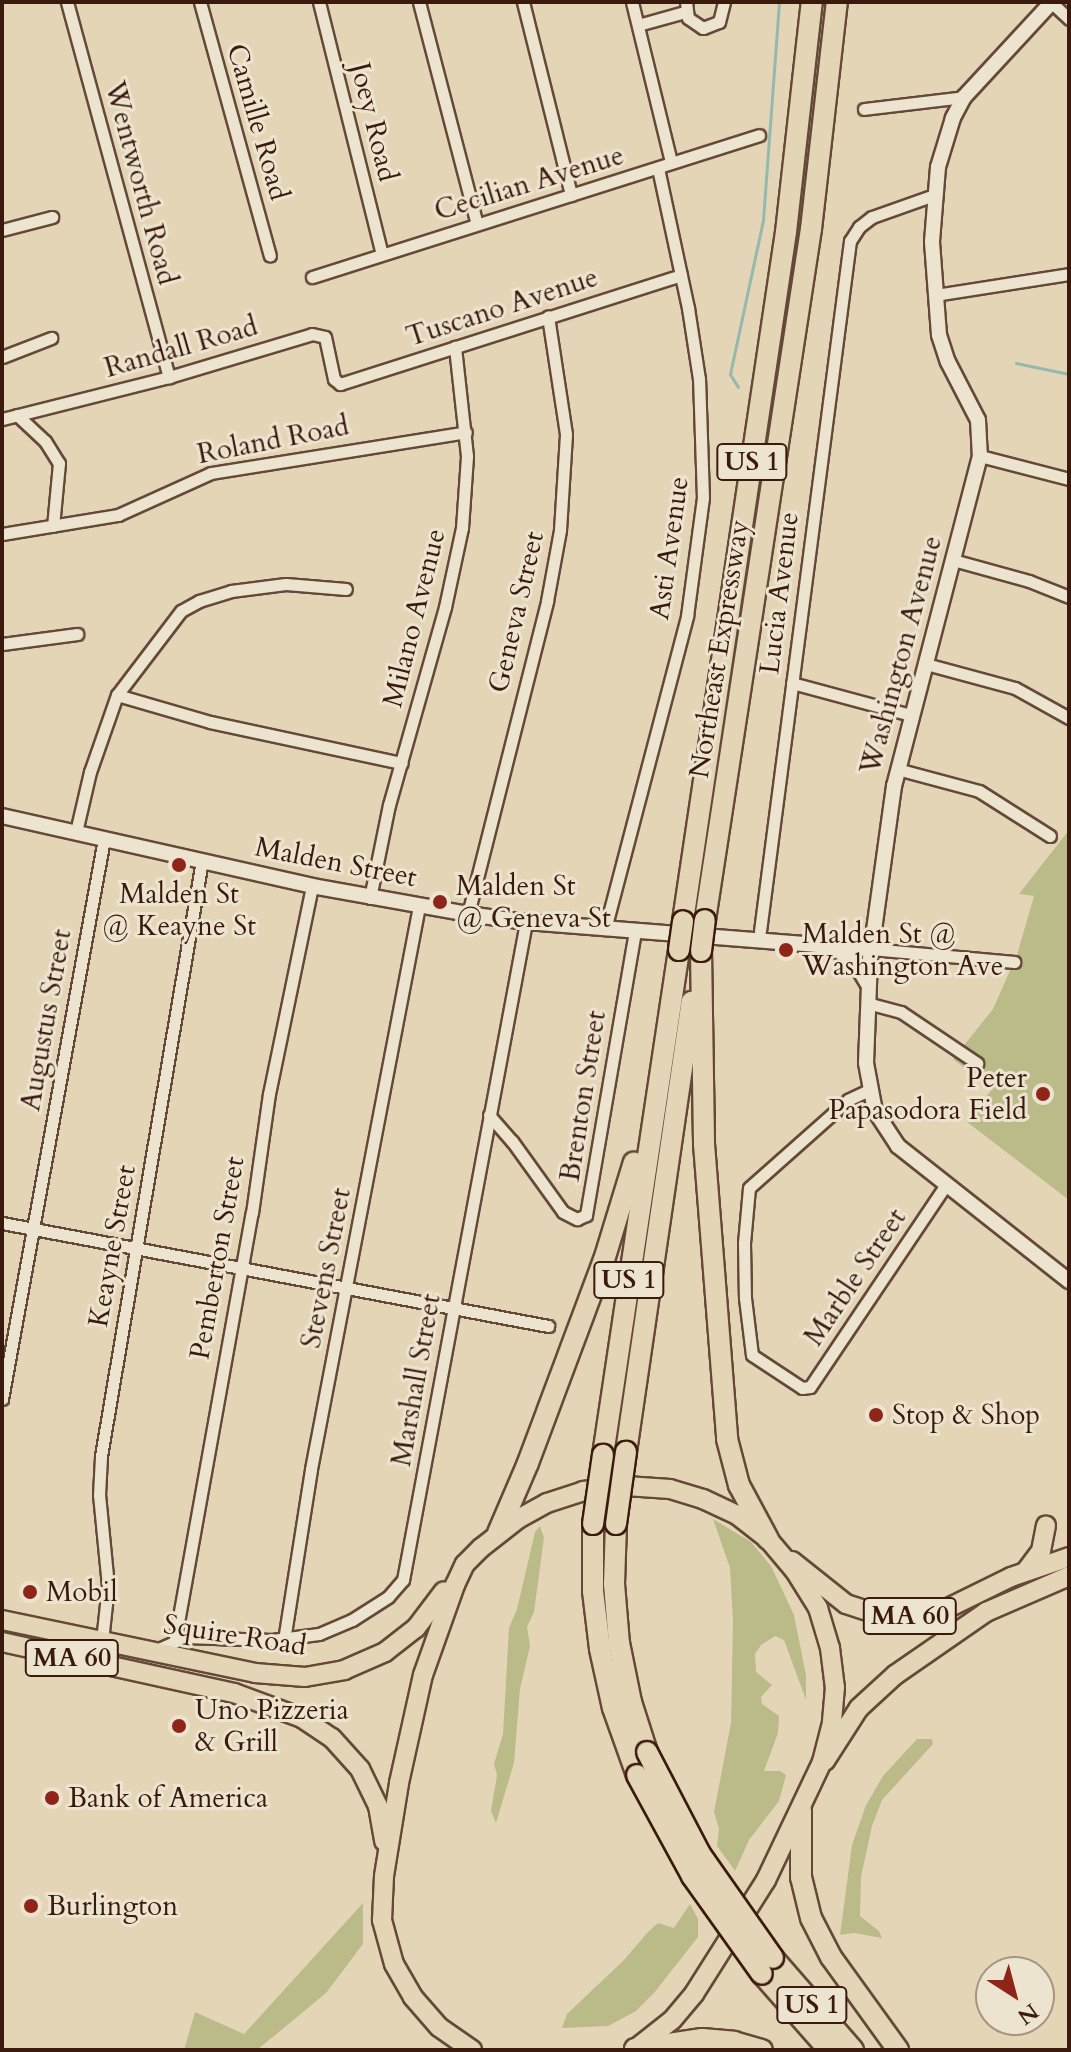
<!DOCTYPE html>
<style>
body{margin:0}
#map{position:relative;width:1071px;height:2052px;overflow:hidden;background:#e4d5b7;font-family:Cardo,serif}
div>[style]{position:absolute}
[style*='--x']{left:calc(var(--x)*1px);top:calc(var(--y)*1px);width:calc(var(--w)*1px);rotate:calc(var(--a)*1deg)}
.green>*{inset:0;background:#bbbb89}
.stream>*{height:3px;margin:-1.5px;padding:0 1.5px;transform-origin:1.5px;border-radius:1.5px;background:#95b9ad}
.roads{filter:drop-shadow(2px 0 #654938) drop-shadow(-2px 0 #654938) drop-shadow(0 2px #654938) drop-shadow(0 -2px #654938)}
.minor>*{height:11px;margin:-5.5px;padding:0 5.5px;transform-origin:5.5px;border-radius:5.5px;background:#ede4d0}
.tertiary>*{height:14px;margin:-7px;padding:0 7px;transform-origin:7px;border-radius:7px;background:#ede4d0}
.primary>*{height:18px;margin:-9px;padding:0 9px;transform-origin:9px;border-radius:9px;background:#e4d5b7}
.trunk>*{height:18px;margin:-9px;padding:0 9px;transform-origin:9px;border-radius:9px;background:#e4d5b7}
.motorway>*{height:20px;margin:-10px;padding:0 10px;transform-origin:10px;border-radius:10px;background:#e4d5b7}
.bridges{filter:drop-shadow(2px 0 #3b1a0e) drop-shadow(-2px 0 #3b1a0e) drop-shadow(0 2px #3b1a0e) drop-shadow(0 -2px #3b1a0e)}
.motorway-bridge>*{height:20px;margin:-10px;padding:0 10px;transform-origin:10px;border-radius:10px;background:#e4d5b7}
.dots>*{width:22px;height:22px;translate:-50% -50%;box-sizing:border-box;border:4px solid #ede4d0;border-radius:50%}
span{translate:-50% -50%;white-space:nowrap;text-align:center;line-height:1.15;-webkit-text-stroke:6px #ede4d0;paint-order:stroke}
.shield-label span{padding:2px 6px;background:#ede4d0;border:2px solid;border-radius:6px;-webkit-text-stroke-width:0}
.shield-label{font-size:26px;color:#3b1a0e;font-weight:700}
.street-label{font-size:28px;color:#3b1a0e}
.poi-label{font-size:28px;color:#3b1a0e}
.left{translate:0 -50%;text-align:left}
.right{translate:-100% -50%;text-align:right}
.frame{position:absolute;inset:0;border:4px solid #3b1a0e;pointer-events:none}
.north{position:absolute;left:975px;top:1956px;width:80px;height:80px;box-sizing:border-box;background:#ede4d0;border:2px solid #a69382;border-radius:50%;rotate:144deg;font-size:22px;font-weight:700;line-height:32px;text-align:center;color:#3b1a0e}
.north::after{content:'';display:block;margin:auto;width:28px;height:36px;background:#8f2418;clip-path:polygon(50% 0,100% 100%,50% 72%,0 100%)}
</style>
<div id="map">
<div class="green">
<div style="clip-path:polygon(1069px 830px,1069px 1200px,967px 1122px,992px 1089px,953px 1059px,993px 1009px,1017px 955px,1034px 896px,1019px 894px)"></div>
<div style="clip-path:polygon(713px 1519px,751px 1542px,771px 1566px,794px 1615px,806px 1675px,806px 1700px,784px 1640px,775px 1636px,761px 1645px,755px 1654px,756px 1672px,772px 1685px,761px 1697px,762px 1704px,779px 1716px,778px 1733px,764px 1771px,780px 1771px,786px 1775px,779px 1801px,749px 1840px,735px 1871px,717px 1846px,719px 1829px,714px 1812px,731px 1723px,733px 1621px,730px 1568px)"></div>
<div style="clip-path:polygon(540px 1526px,544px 1538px,534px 1612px,527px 1627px,530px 1646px,520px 1689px,514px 1763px,496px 1823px,491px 1811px,497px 1775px,494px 1764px,503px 1734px,509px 1628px,517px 1609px,535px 1532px)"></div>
<div style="clip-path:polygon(917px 1739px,932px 1739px,933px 1744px,882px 1800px,872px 1826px,861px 1877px,860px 1916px,879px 1931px,882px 1938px,854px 1933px,840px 1935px,852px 1845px,866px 1805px,883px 1776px)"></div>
<div style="clip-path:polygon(363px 1903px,363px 1944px,326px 1993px,257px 2050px,184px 2050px,195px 2012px,244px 2034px)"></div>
<div style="clip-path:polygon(690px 1904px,698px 1919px,698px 1937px,654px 1993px,636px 2011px,608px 2026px,562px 2028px,567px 2014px,623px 1961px,648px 1932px,658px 1923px,674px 1928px)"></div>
</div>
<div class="stream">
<div style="--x:1016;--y:363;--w:54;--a:11.7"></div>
<div style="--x:738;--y:387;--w:15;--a:-122"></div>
<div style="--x:730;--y:374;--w:157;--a:-77.9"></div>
<div style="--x:763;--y:220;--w:219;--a:-85.8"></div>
</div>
<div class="roads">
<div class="minor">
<div style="--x:67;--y:2;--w:389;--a:74.8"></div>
<div style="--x:200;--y:2;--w:263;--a:74.6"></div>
<div style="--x:319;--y:2;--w:260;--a:76"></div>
<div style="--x:419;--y:2;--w:229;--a:75.4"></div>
<div style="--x:523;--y:2;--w:199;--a:76"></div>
<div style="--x:632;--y:2;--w:165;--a:76.3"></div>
<div style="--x:686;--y:2;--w:16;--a:83"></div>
<div style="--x:688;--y:18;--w:18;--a:34"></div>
<div style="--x:703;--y:28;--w:17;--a:-21"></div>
<div style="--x:719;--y:22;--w:21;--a:-76"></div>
<div style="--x:1052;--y:3;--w:23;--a:43"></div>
<div style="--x:638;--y:25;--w:49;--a:-15.5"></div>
<div style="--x:864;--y:109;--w:101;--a:-6.8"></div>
<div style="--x:2;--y:230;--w:52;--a:-14.6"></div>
<div style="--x:312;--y:277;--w:469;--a:-17.6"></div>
<div style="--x:935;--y:295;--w:136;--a:-8.9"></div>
<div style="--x:2;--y:357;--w:53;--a:-21.2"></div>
<div style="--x:17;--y:415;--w:38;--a:43"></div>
<div style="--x:45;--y:441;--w:26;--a:58"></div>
<div style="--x:59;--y:463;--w:63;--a:95.4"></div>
<div style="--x:2;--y:419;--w:172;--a:-14.1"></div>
<div style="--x:169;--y:377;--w:149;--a:-16.7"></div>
<div style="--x:312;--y:334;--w:13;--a:13"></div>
<div style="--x:325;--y:337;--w:43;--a:77.9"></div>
<div style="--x:334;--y:379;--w:8;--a:40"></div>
<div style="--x:340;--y:384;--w:358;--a:-17.7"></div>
<div style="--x:980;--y:456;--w:92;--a:14.5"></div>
<div style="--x:2;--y:534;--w:118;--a:-9.3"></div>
<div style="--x:118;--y:515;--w:102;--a:-24.3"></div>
<div style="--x:211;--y:473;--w:258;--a:-9.1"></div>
<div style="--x:953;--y:560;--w:79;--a:15.4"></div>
<div style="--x:1029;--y:581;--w:43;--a:21.8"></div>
<div style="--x:2;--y:644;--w:76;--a:-7.6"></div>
<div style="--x:926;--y:664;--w:92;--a:15.1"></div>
<div style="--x:1015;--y:688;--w:62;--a:29.1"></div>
<div style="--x:792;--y:683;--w:123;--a:15.1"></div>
<div style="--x:117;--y:695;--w:97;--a:16.2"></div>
<div style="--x:210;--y:722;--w:196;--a:12.1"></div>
<div style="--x:897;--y:769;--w:85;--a:15"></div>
<div style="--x:979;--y:791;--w:84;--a:32.4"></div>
<div style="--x:76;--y:832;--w:62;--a:-76.9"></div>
<div style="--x:90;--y:772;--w:82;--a:-70.7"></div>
<div style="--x:117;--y:695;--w:106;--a:-52.7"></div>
<div style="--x:181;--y:611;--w:21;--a:-29"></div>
<div style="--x:199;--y:601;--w:34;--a:-17"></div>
<div style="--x:231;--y:591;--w:55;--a:-7.3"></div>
<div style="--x:286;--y:584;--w:60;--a:4.8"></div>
<div style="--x:370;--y:898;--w:95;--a:-78.5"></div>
<div style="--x:389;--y:805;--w:206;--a:-74.2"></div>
<div style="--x:445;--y:607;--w:81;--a:-77.9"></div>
<div style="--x:462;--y:528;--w:72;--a:-86"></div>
<div style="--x:467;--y:456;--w:110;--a:-96.3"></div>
<div style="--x:468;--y:914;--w:323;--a:-75.8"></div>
<div style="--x:547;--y:601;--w:72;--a:-79.6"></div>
<div style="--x:560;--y:530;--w:96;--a:-86.4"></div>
<div style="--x:566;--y:434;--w:119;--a:-98.7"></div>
<div style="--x:605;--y:929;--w:324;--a:-75.3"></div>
<div style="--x:687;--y:616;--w:119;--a:-82.3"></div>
<div style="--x:703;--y:498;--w:119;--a:-91.9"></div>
<div style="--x:699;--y:379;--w:72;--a:-98.8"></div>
<div style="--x:688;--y:308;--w:143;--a:-102.1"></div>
<div style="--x:760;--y:931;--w:696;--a:-82.57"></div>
<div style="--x:850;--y:241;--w:17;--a:-57"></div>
<div style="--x:859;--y:227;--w:16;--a:-38"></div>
<div style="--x:872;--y:217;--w:66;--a:-19.5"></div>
<div style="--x:871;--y:949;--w:144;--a:5.2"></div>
<div style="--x:867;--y:1003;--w:35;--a:15"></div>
<div style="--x:901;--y:1012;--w:92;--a:33.9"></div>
<div style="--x:869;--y:1090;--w:23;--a:155"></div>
<div style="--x:848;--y:1100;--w:132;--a:138.4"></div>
<div style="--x:749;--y:1188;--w:55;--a:95.2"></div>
<div style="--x:744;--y:1243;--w:55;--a:89"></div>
<div style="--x:745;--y:1298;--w:57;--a:83"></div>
<div style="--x:752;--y:1355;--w:60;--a:33.4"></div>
<div style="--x:802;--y:1388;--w:8;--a:-7"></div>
<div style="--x:810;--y:1387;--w:242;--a:-56.1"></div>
<div style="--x:489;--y:1115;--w:35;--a:49"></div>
<div style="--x:512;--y:1141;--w:87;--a:54.3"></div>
<div style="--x:563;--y:1212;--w:16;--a:27"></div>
<div style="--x:577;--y:1219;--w:10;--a:-24"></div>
<div style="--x:586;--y:1215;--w:288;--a:-80.2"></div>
<div style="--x:2;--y:1223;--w:556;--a:10.68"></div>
<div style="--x:2;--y:1399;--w:569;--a:-79.68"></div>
<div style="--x:175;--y:1639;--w:433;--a:-79.8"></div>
<div style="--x:252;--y:1213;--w:120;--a:-81.9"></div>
<div style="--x:269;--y:1094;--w:212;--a:-78.3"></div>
<div style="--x:284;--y:1640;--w:173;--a:-81"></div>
<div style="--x:311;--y:1469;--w:573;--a:-79.14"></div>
<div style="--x:102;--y:1641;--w:55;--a:-83.8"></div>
<div style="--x:108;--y:1586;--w:91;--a:-95.6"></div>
<div style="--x:99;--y:1495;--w:39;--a:-87"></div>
<div style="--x:101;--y:1456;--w:604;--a:-80.37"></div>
<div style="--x:154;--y:1651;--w:34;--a:-24"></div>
<div style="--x:185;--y:1637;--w:87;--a:2"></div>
<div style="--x:272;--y:1640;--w:47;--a:-7.3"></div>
<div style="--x:319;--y:1634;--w:36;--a:-23"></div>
<div style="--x:352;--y:1620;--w:43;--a:-32.6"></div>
<div style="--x:388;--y:1597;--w:23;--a:-49"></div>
<div style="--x:403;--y:1580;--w:669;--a:-79.41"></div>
</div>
<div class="tertiary">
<div style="--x:1052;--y:2;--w:129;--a:132.8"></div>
<div style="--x:964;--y:97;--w:24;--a:118"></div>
<div style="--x:953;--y:118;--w:51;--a:107"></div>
<div style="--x:938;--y:167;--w:75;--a:94.6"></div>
<div style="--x:932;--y:242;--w:93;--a:85.7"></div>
<div style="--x:939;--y:335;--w:28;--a:72"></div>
<div style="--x:948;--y:362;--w:65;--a:62.7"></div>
<div style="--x:978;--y:420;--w:36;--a:87"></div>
<div style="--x:980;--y:456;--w:341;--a:104.6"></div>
<div style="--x:894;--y:786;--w:175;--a:97.9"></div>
<div style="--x:870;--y:959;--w:104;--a:92.2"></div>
<div style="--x:866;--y:1063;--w:49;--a:79.4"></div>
<div style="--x:875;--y:1111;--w:42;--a:56.7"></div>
<div style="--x:898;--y:1146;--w:218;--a:38.3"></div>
<div style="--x:2;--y:816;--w:318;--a:12.7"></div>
<div style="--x:312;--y:886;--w:158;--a:10.2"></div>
<div style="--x:468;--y:914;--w:59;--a:7.9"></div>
<div style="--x:526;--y:922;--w:346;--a:4.5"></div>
<div style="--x:832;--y:947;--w:26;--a:32"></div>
<div style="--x:854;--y:961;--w:26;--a:59"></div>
</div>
<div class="primary">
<div style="--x:792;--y:1561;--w:69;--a:38.5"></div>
<div style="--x:846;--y:1604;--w:32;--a:18"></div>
<div style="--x:876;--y:1614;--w:33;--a:3"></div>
<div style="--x:909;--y:1616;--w:38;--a:-11"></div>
<div style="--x:946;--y:1609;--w:72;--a:-26.2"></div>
<div style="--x:1011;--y:1577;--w:61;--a:-19"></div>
<div style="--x:1026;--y:1571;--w:25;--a:-53"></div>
<div style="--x:1041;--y:1551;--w:26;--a:-79"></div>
<div style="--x:825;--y:1761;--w:63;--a:-57.3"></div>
<div style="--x:859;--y:1708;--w:49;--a:-42.5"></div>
<div style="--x:895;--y:1675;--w:111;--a:-34.7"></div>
<div style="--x:986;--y:1612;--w:90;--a:-23.4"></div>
</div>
<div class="trunk">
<div style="--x:2;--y:1620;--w:258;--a:11.8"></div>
<div style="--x:255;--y:1673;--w:50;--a:4.6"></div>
<div style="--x:305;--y:1677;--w:40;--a:-10"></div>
<div style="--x:344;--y:1670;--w:45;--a:-23.7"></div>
<div style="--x:385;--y:1652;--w:39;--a:-38"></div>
<div style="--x:416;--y:1628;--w:46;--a:-52.9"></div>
<div style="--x:2;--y:1642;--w:238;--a:12.4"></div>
<div style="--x:234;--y:1693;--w:72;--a:20.2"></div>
<div style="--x:302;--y:1718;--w:36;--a:34"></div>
<div style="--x:332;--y:1738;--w:42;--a:47.9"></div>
<div style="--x:360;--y:1769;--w:41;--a:64.1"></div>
<div style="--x:378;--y:1806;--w:36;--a:80"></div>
<div style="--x:472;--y:2050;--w:40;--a:-145.1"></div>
<div style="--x:439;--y:2027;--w:40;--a:-131"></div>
<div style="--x:413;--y:1997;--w:38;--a:-120"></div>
<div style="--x:394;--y:1964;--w:46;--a:-105.3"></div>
<div style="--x:382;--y:1920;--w:44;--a:-87.4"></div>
<div style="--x:384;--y:1876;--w:94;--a:-80.8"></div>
<div style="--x:399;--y:1783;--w:111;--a:-77.5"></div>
<div style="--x:423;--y:1675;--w:96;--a:-70.4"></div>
<div style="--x:455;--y:1585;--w:23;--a:-65"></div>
<div style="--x:465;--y:1564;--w:23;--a:-45"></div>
<div style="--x:481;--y:1548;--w:47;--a:-38.1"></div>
<div style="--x:518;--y:1519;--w:33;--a:-29"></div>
<div style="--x:547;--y:1503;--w:38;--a:-18"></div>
<div style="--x:583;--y:1491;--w:43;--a:-6.6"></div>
<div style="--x:626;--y:1486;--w:44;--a:3.9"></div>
<div style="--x:670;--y:1489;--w:34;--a:17"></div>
<div style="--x:703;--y:1499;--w:38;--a:25"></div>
<div style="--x:737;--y:1515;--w:39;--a:38"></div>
<div style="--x:768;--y:1539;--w:42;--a:49.8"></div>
<div style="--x:795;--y:1571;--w:44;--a:58.1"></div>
<div style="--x:818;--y:1608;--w:42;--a:73.3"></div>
<div style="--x:830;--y:1648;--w:39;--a:83"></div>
<div style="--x:835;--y:1687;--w:36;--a:95"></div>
<div style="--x:832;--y:1723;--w:40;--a:104.4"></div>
<div style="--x:822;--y:1762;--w:131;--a:115.4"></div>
<div style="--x:766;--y:1880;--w:135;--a:122.3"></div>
<div style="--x:694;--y:1994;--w:34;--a:130"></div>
<div style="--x:672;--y:2020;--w:48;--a:141.7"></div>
</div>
<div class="motorway">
<div style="--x:705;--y:920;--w:699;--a:-81.28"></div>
<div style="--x:811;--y:229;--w:228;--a:-83.5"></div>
<div style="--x:683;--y:921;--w:697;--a:-81.5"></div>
<div style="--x:786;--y:232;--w:231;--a:-83.6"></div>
<div style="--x:701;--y:951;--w:193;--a:89.1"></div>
<div style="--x:704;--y:1144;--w:296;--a:85.5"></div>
<div style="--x:727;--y:1439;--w:48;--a:75.4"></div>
<div style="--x:739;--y:1485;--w:61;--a:61.8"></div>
<div style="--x:626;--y:1452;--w:455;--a:-81.7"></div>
<div style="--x:603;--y:1455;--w:511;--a:-81.44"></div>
<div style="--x:593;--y:1524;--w:67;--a:90"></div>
<div style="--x:593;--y:1591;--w:58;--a:83.1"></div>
<div style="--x:600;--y:1649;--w:60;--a:77.6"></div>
<div style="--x:613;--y:1708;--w:71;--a:70.3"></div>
<div style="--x:616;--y:1524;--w:60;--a:91.9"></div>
<div style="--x:614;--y:1584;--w:59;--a:85.2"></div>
<div style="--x:619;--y:1643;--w:60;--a:78.5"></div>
<div style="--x:631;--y:1702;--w:52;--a:72.3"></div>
<div style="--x:498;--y:1533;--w:76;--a:-66.8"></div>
<div style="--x:528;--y:1463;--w:217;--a:-69.5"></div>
<div style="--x:604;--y:1260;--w:102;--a:-73"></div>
<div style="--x:801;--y:1810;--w:67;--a:90"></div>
<div style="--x:801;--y:1877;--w:42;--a:76.3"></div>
<div style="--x:811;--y:1918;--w:44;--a:62.9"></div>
<div style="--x:831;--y:1957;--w:115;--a:54.2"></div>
<div style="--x:773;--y:1958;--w:122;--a:49"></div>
<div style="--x:762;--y:1974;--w:101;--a:48.6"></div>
<div style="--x:635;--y:2049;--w:68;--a:-8.5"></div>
<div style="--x:702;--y:2039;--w:32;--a:5"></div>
<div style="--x:734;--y:2042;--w:29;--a:16"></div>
</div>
</div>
<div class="bridges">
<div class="motorway-bridge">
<div style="--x:679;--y:950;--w:29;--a:-82"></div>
<div style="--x:701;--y:951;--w:31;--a:-83"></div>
<div style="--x:593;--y:1524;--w:70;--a:-81.8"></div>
<div style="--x:616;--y:1524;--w:73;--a:-82.1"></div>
<div style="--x:647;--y:1752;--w:115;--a:62.5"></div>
<div style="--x:700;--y:1854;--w:127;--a:54.9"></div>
<div style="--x:637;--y:1775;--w:115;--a:61.4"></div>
<div style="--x:692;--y:1876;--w:120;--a:54.5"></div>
</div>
</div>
<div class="dots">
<div style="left:179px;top:865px;background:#8f2418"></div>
<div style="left:440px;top:902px;background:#8f2418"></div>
<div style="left:786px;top:950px;background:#8f2418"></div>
<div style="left:1043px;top:1094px;background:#8f2418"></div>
<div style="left:876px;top:1415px;background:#8f2418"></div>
<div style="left:30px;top:1592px;background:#8f2418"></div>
<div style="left:179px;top:1726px;background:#8f2418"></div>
<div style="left:52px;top:1798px;background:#8f2418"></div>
<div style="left:31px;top:1906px;background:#8f2418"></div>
</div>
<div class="shield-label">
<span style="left:752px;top:462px">US 1</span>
<span style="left:629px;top:1280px">US 1</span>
<span style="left:910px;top:1616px">MA 60</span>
<span style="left:72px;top:1658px">MA 60</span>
<span style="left:812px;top:2005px">US 1</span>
</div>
<div class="street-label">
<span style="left:258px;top:122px;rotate:74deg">Camille Road</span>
<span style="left:374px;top:122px;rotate:76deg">Joey Road</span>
<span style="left:141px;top:183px;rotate:75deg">Wentworth Road</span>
<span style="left:529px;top:183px;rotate:-17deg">Cecilian Avenue</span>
<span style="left:502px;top:307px;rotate:-18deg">Tuscano Avenue</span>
<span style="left:181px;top:347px;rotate:-16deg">Randall Road</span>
<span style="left:273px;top:440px;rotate:-11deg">Roland Road</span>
<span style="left:669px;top:548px;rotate:-82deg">Asti Avenue</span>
<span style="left:779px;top:593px;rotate:-83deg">Lucia Avenue</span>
<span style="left:516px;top:612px;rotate:-77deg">Geneva Street</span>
<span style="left:414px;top:618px;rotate:-76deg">Milano Avenue</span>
<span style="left:719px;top:649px;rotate:-81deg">Northeast Expressway</span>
<span style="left:901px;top:655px;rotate:-75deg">Washington Avenue</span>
<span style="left:336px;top:862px;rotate:11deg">Malden Street</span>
<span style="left:46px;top:1020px;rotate:-80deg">Augustus Street</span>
<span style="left:583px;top:1096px;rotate:-81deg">Brenton Street</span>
<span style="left:112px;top:1246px;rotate:-80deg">Keayne Street</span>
<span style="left:217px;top:1258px;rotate:-80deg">Pemberton Street</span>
<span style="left:326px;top:1268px;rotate:-79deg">Stevens Street</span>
<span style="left:855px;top:1277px;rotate:-56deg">Marble Street</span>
<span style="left:416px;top:1380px;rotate:-80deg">Marshall Street</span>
<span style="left:235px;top:1635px;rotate:9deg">Squire Road</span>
</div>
<div class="poi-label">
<span class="left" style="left:456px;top:902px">Malden St<br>@ Geneva St</span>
<span style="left:179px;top:910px">Malden St<br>@ Keayne St</span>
<span class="left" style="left:802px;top:950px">Malden St @<br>Washington Ave</span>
<span class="right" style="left:1027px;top:1094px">Peter<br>Papasodora Field</span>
<span class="left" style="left:892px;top:1415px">Stop &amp; Shop</span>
<span class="left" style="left:46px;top:1592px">Mobil</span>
<span class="left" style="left:195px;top:1726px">Uno Pizzeria<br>&amp; Grill</span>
<span class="left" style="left:68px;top:1798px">Bank of America</span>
<span class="left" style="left:47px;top:1906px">Burlington</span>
</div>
<div class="frame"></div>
<div class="north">N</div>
</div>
